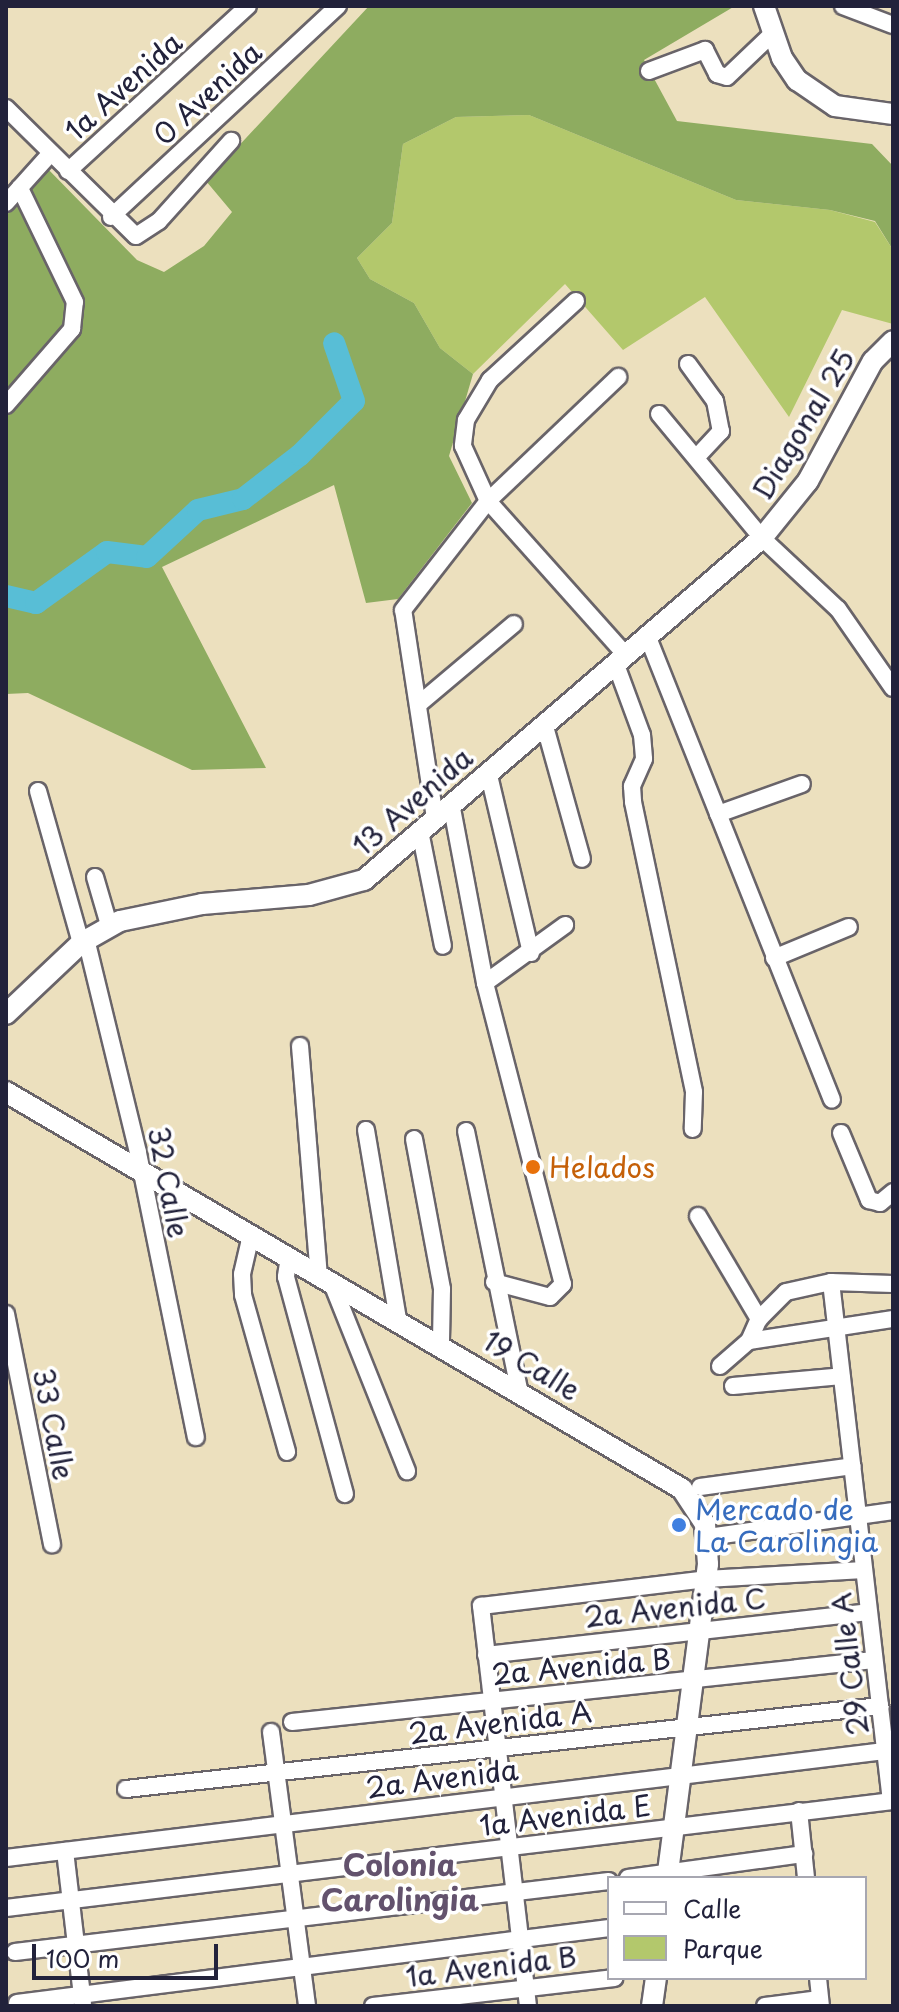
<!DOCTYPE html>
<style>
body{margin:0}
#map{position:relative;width:899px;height:2012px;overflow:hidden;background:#ece0be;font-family:"Playpen Sans",sans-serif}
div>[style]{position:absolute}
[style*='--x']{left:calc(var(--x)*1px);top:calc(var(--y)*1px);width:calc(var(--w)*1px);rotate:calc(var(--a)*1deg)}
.green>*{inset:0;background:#b3c86c}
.forest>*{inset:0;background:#8eac60}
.river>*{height:22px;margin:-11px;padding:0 11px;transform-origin:11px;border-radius:11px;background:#58bed6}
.roads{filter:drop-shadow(2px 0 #696469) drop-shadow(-2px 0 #696469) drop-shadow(0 2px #696469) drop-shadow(0 -2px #696469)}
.minor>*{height:16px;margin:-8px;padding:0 8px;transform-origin:8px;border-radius:8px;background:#fff}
.major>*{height:20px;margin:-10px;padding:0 10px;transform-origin:10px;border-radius:10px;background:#fff}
.dots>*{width:22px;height:22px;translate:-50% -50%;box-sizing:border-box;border:4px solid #fff;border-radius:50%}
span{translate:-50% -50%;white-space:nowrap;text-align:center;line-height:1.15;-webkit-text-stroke:7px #fff;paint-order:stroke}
.street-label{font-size:28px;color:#22223b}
.food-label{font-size:28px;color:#c56008}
.left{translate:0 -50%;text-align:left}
.shop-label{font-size:28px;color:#366cbe}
.neighbourhood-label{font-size:30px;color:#63526d;font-weight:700}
.frame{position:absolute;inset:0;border:8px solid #22223b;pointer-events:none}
.legend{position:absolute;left:607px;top:1876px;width:260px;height:104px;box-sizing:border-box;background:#fff;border:2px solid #a7a7b1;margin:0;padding:10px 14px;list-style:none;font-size:24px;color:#22223b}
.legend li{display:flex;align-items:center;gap:16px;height:40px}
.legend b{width:40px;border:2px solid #a7a7b1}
.scale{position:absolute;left:32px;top:1944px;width:186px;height:36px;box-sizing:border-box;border:4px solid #22223b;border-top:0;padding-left:10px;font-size:24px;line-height:28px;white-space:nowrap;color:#22223b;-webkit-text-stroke:6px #fff;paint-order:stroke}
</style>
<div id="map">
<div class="green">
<div style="clip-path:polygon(529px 115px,736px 200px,830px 210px,875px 222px,893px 250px,893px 324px,842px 310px,789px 417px,705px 297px,623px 350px,565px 284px,473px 374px,440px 348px,414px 303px,370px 279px,357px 258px,392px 223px,403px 144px,456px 117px)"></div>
</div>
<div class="forest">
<div style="clip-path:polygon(369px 6px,735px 6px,644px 60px,677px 121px,872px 144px,893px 166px,893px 250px,875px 221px,830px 210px,736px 200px,529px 115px,456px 117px,403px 144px,392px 223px,357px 258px,370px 279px,414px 303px,440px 348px,473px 374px,449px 456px,472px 503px,398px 599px,366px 603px,334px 485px,162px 567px,266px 768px,192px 770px,28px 693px,6px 694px,6px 216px,45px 166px,137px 260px,164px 272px,204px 246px,232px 212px,206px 181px)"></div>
</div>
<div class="river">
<div style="--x:6;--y:596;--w:31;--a:13"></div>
<div style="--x:36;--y:603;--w:87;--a:-35.7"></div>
<div style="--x:107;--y:552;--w:40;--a:7.1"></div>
<div style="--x:147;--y:557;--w:69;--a:-42.7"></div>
<div style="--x:198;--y:510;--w:46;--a:-13.7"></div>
<div style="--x:243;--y:499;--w:72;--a:-37.7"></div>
<div style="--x:300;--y:455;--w:76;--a:-45"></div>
<div style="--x:354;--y:401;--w:61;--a:-109"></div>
</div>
<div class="roads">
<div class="minor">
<div style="--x:843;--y:6;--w:53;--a:20.8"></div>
<div style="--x:649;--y:71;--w:60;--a:-20.6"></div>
<div style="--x:705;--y:50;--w:27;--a:63"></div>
<div style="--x:717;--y:74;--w:10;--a:17"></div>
<div style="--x:727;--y:77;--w:62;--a:-43.7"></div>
<div style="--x:6;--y:108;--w:182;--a:44.6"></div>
<div style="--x:136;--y:236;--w:27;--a:-33"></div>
<div style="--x:159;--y:221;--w:108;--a:-48"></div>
<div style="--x:68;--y:171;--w:244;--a:-42.5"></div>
<div style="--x:6;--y:203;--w:67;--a:-48"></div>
<div style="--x:111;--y:217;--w:310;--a:-42.9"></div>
<div style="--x:576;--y:301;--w:117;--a:137.4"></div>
<div style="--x:490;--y:380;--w:47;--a:121"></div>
<div style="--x:466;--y:420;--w:26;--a:97"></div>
<div style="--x:463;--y:446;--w:60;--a:65.6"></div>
<div style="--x:488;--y:501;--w:205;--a:48.2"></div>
<div style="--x:688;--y:364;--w:46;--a:53.9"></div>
<div style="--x:715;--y:401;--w:31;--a:79"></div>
<div style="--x:721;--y:431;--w:35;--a:133"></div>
<div style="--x:6;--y:405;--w:101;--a:-49"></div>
<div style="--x:72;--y:329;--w:27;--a:-84"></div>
<div style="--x:75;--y:302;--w:127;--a:-115.8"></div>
<div style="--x:659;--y:414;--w:161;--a:50.3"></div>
<div style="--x:762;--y:538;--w:104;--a:43.1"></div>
<div style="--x:838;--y:609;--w:96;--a:55.2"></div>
<div style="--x:647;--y:635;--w:500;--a:68.3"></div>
<div style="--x:615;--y:662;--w:78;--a:69.7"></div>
<div style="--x:642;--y:735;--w:24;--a:85"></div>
<div style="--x:644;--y:759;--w:30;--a:114"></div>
<div style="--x:632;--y:786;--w:16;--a:86"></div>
<div style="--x:633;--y:802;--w:296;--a:78.1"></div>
<div style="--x:694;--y:1092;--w:37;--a:92"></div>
<div style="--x:419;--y:704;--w:124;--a:-40.1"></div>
<div style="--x:544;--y:723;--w:141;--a:74.4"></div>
<div style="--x:488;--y:771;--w:187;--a:76.7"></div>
<div style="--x:38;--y:791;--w:158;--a:74.2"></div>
<div style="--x:451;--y:803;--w:183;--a:79.3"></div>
<div style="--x:485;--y:983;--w:311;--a:75.5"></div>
<div style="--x:563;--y:1284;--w:18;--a:135"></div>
<div style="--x:550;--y:1297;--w:58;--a:-165"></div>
<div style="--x:718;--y:814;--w:89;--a:-19.7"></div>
<div style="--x:435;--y:818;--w:210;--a:-98.7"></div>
<div style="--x:403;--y:610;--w:138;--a:-52.1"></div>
<div style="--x:488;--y:501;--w:180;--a:-43.6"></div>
<div style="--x:420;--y:831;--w:117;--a:78.7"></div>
<div style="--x:95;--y:877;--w:50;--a:73.7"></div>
<div style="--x:86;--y:939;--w:220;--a:76.3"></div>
<div style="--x:138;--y:1153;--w:290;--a:78.5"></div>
<div style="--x:774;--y:958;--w:81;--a:-22.5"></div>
<div style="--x:485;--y:983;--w:99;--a:-35.9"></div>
<div style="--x:300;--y:1046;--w:231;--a:85.3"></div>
<div style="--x:366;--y:1130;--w:193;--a:80.4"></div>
<div style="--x:466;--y:1131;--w:264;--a:78.4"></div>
<div style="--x:841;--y:1133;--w:73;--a:67.3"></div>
<div style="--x:869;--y:1200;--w:11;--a:15"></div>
<div style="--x:880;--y:1203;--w:17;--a:-40"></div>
<div style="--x:414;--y:1139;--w:153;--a:79.4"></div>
<div style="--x:442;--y:1289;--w:54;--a:91.1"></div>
<div style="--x:698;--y:1216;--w:120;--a:59.4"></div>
<div style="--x:251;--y:1235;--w:40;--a:103"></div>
<div style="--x:242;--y:1274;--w:21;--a:87"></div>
<div style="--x:243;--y:1295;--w:163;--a:74.3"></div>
<div style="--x:289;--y:1257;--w:20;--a:99"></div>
<div style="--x:286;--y:1277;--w:225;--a:74.8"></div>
<div style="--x:331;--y:1281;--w:205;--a:68.2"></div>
<div style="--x:831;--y:1282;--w:522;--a:83.41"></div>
<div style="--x:6;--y:1314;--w:235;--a:78.7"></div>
<div style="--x:749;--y:1341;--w:146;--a:-8.7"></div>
<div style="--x:720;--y:1366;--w:38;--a:-41"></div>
<div style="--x:749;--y:1341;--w:24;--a:-66"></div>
<div style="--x:759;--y:1319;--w:38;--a:-45"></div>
<div style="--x:786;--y:1292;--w:46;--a:-12.5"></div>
<div style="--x:831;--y:1282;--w:62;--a:1.8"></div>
<div style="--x:733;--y:1386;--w:109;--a:-5.2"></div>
<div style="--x:700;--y:1487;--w:154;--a:-7.8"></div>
<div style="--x:708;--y:1537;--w:187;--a:-8"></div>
<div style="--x:486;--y:1655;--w:385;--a:-6.4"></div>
<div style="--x:292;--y:1722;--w:585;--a:-6.08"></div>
<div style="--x:271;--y:1732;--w:276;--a:82.5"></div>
<div style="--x:126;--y:1789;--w:759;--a:-6.28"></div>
<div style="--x:799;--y:1811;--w:67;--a:84"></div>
<div style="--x:65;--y:1851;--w:154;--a:83.3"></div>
<div style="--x:6;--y:1858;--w:885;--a:-6.94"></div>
<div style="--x:628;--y:1878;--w:178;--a:-7.8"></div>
<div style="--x:6;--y:1908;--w:893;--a:-6.88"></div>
<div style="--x:15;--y:1952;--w:598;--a:-6.82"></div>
<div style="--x:818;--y:1978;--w:28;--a:84"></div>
<div style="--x:17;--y:2003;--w:597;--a:-7.22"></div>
<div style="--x:373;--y:2006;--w:243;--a:-6.6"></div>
<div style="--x:528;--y:2006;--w:403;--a:-96.7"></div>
<div style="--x:481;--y:1606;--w:227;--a:-6.8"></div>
<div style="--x:706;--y:1579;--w:158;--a:-3.3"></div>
<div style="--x:765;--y:2006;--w:55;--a:-7.3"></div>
</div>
<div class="major">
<div style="--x:764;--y:6;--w:55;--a:70.9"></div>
<div style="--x:782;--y:58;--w:27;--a:56"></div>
<div style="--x:797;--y:80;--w:46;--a:34.4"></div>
<div style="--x:835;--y:106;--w:59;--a:7.9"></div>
<div style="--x:6;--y:1014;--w:103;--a:-43.4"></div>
<div style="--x:81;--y:943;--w:45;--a:-29.4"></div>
<div style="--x:120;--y:921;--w:84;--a:-11.7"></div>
<div style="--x:202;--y:904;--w:107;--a:-4.8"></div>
<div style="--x:309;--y:895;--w:57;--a:-15.3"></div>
<div style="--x:364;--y:880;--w:525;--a:-40.67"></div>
<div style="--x:762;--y:538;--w:73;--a:-51.1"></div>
<div style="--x:808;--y:481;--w:136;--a:-61.6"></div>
<div style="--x:873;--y:361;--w:28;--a:-45"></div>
<div style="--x:6;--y:1092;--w:784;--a:30.42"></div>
<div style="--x:682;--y:1489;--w:42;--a:56.7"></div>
<div style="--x:705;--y:1524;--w:40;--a:85.7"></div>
<div style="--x:708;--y:1564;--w:317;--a:97.4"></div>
<div style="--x:652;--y:2006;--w:28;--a:-82"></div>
</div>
</div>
<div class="dots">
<div style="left:533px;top:1167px;background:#e8710a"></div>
<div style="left:679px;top:1525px;background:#3f7fe0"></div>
</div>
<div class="street-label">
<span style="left:123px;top:86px;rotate:-42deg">1a Avenida</span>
<span style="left:207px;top:93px;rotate:-43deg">0 Avenida</span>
<span style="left:803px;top:424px;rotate:-59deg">Diagonal 25</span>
<span style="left:412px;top:801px;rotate:-41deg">13 Avenida</span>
<span style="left:169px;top:1182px;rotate:79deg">32 Calle</span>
<span style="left:532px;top:1365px;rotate:31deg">19 Calle</span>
<span style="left:54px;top:1424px;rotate:79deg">33 Calle</span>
<span style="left:675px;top:1607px;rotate:-6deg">2a Avenida C</span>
<span style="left:849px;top:1664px;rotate:-97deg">29 Calle A</span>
<span style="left:581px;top:1666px;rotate:-5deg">2a Avenida B</span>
<span style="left:500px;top:1722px;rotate:-7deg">2a Avenida A</span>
<span style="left:442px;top:1778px;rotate:-7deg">2a Avenida</span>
<span style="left:565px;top:1815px;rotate:-7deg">1a Avenida E</span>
<span style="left:491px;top:1966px;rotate:-7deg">1a Avenida B</span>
</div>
<div class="food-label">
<span class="left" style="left:549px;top:1167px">Helados</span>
</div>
<div class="shop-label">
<span class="left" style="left:695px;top:1525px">Mercado de<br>La Carolingia</span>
</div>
<div class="neighbourhood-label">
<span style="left:400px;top:1881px">Colonia<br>Carolingia</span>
</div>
<div class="frame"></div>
<ul class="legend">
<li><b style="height:10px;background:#fff"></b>Calle</li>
<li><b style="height:22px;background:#b3c86c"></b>Parque</li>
</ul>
<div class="scale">100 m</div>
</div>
